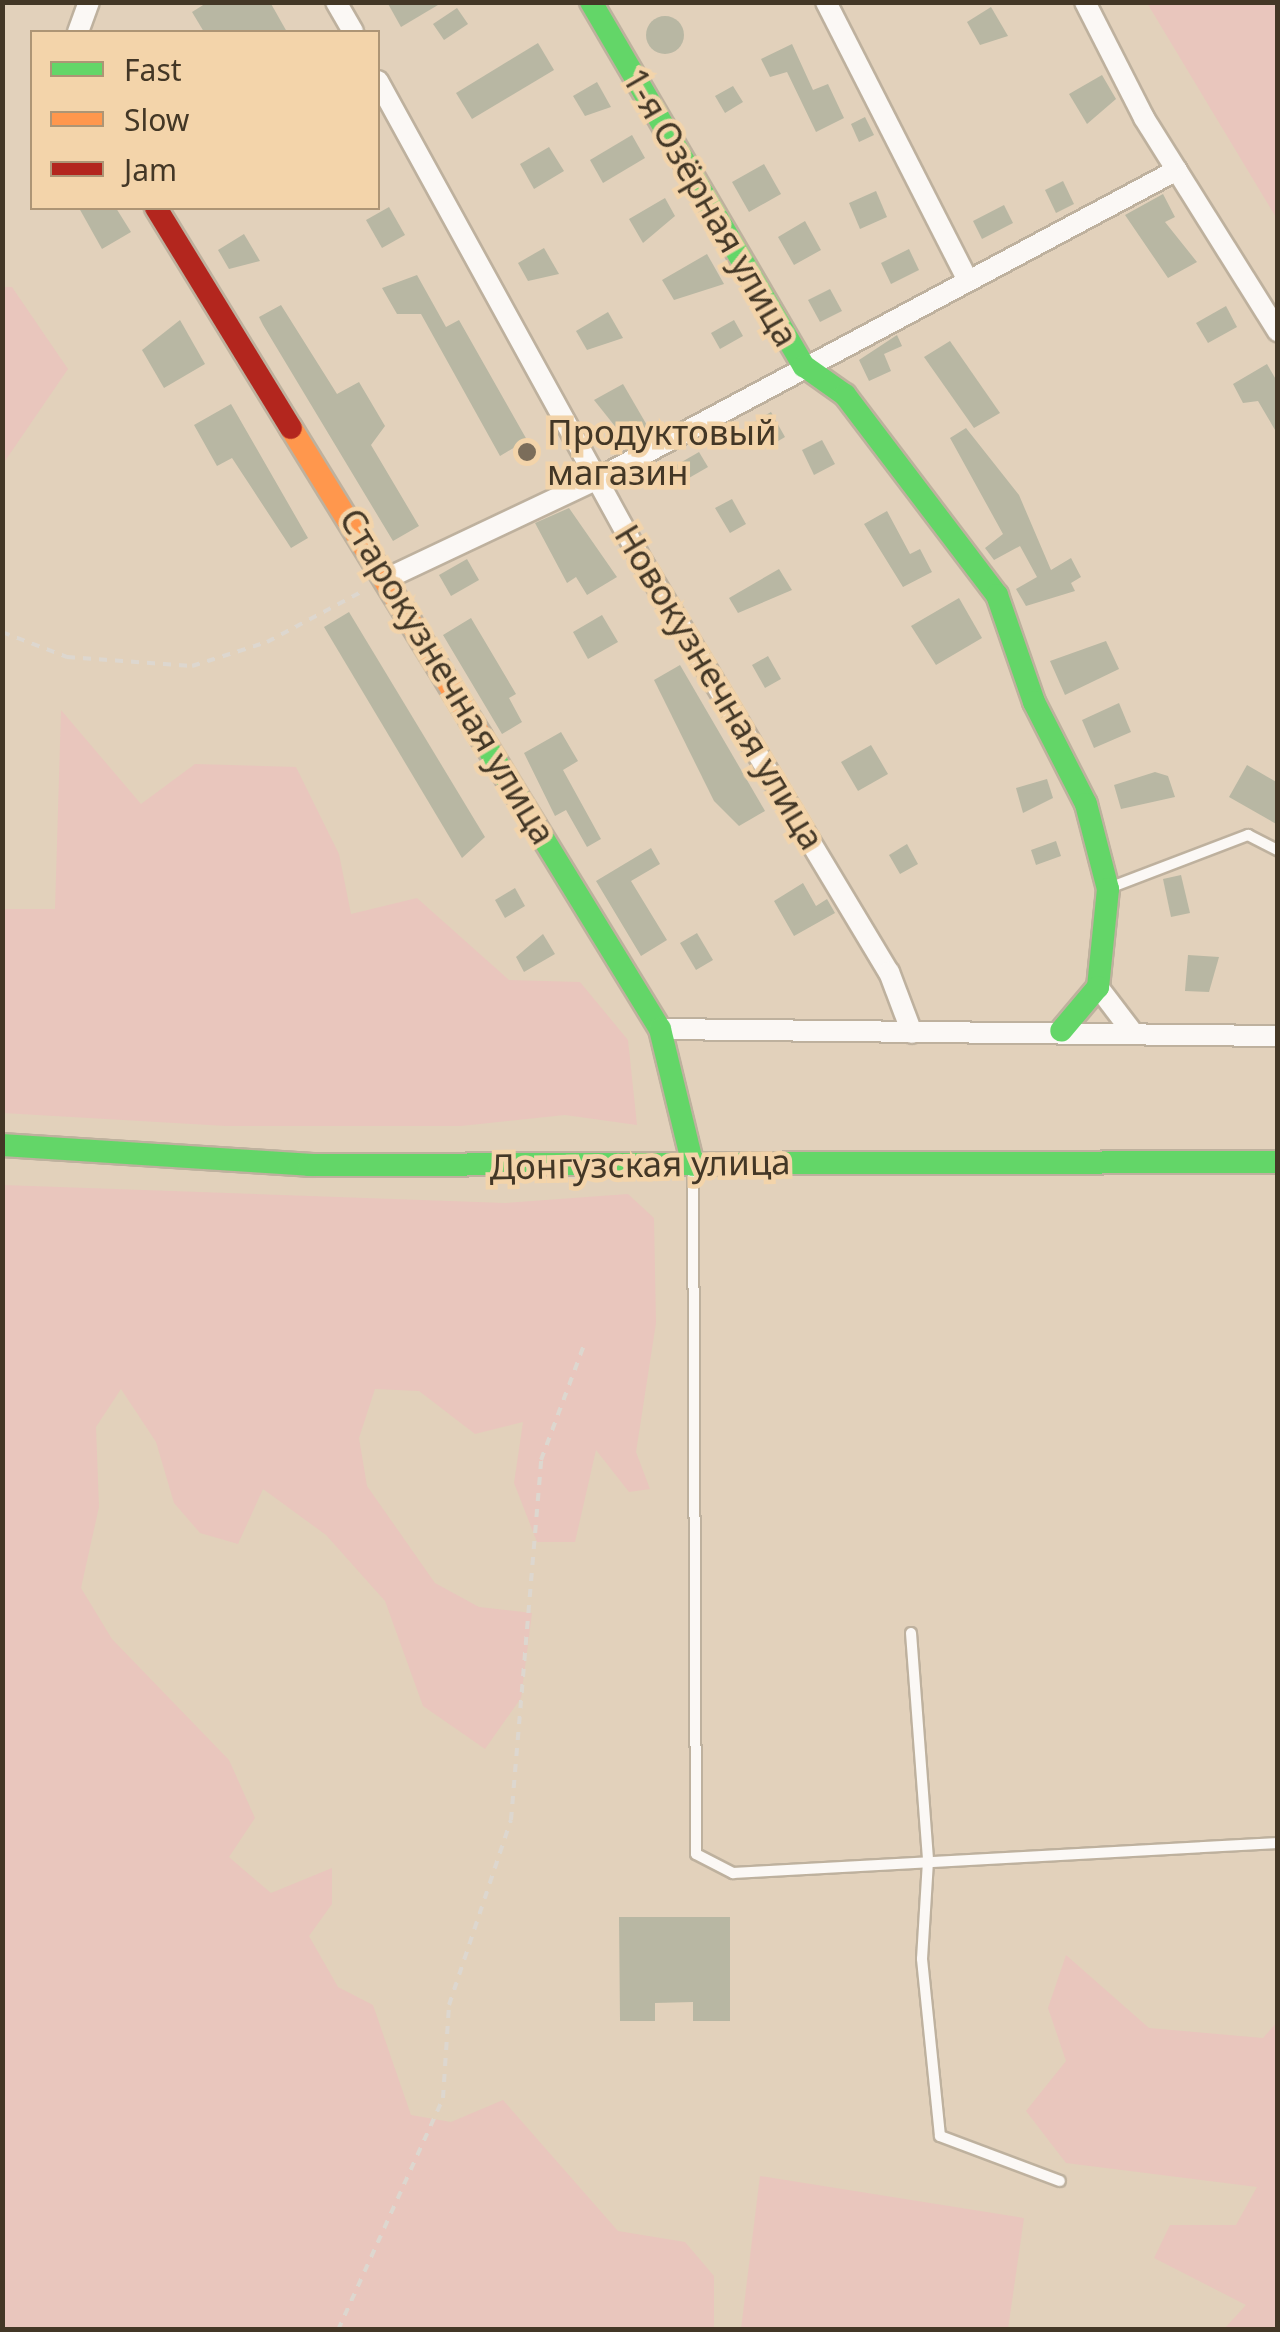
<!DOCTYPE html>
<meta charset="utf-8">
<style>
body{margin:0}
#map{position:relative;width:1280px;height:2332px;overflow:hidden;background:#e2d1bb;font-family:"Noto Sans",sans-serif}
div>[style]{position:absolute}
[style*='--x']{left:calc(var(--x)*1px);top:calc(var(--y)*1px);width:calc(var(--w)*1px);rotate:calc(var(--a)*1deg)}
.green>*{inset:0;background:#e9c6bd}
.building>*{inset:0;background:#b8b7a3}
.round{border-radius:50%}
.path>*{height:4px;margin-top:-2px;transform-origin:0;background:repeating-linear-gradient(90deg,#ddd7cf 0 8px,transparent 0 16px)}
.roads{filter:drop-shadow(2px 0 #beb19e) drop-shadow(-2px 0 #beb19e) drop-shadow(0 2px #beb19e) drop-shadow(0 -2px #beb19e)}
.lane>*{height:10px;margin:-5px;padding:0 5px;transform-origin:5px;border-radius:5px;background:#fbf8f5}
.street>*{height:20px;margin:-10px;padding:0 10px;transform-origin:10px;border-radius:10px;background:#fbf8f5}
.fast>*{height:22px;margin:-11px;padding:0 11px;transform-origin:11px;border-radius:11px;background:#63d668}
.slow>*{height:22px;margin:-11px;padding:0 11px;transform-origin:11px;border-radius:11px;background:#ff974d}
.jam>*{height:22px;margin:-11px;padding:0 11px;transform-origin:11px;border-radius:11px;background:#b3261e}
.dots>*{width:28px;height:28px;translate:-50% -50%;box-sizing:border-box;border:5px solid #f3d4aa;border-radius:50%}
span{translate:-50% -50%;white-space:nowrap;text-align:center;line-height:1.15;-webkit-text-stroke:9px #f3d4aa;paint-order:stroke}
.street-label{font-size:35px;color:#433726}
.poi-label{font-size:35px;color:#433726}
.left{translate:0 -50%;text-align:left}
.frame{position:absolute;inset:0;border:5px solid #433726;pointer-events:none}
.legend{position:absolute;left:30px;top:30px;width:350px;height:180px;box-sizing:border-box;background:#f3d4aa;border:2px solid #ad9575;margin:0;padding:12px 18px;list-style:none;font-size:30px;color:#433726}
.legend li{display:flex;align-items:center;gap:20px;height:50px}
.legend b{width:50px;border:2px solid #ad9575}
</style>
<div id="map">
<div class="green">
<div style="clip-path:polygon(1147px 3px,1277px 3px,1277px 219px)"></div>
<div style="clip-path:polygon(3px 287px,12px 287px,68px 369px,3px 464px)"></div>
<div style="clip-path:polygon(61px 710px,141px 804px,195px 764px,296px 767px,339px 854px,351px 914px,417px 898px,509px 980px,580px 982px,628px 1040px,637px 1125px,565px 1115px,461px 1126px,226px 1126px,3px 1113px,3px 909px,55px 909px)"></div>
<div style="clip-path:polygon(3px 1185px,505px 1203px,628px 1194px,654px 1218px,656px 1323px,636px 1452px,650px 1489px,629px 1492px,596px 1450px,575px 1542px,537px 1542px,514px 1483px,523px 1422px,475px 1434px,419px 1391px,375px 1389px,359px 1438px,367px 1486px,435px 1583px,479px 1607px,532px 1613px,521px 1698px,485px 1749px,423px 1706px,385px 1601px,326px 1535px,263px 1489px,238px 1544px,200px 1533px,174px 1503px,156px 1442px,121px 1389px,96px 1427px,99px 1507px,81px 1588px,112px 1639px,229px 1760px,255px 1818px,229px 1857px,271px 1893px,332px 1868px,332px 1904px,309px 1936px,338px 1987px,373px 2005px,411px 2115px,451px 2122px,503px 2100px,618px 2231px,685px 2242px,714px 2276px,714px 2329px,3px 2329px)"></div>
<div style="clip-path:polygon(1066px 1955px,1149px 2028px,1263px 2038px,1277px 2022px,1277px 2329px,1224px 2329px,1246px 2305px,1154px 2258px,1170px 2225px,1236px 2225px,1257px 2187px,1066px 2163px,1026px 2111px,1066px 2061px,1048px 2008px)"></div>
<div style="clip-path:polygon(760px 2176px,1024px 2218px,1008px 2329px,741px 2329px)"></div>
</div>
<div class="building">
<div style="clip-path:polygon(208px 2px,270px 2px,287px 32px,204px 32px,192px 12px)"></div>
<div style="clip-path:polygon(387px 2px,443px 2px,401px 27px)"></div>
<div style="clip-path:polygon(991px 7px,1008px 36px,980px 45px,967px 22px)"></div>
<div style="clip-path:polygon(457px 8px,468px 24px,444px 40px,433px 24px)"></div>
<div class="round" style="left:646px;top:16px;width:38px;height:38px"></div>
<div style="clip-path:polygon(538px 43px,554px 70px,472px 119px,456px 93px)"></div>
<div style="clip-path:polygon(792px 44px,813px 90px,828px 84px,844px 118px,816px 132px,787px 72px,770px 77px,761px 59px)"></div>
<div style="clip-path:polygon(1102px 75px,1116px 99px,1087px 124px,1069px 94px)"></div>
<div style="clip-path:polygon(597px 82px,611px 107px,585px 116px,573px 96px)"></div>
<div style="clip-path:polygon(733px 86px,743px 102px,725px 113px,715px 96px)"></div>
<div style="clip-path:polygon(865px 117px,874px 135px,859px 142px,851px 124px)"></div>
<div style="clip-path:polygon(632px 135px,645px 158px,603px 183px,590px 160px)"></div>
<div style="clip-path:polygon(549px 147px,564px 171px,534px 189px,520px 164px)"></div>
<div style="clip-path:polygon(764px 164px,781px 194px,749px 212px,732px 182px)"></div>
<div style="clip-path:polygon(1063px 181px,1074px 204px,1056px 213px,1045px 190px)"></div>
<div style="clip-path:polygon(876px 191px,887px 217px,860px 229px,849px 203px)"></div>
<div style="clip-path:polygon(1163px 194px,1175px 217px,1165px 222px,1197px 262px,1168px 278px,1125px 215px)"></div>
<div style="clip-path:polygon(665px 198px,675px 216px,643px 243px,629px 219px)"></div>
<div style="clip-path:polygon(1004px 205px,1013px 223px,982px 239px,973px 221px)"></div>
<div style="clip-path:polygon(389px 207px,405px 235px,382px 248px,366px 220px)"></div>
<div style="clip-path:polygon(79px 208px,116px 208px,131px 232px,102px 249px)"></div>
<div style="clip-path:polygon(805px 221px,821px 250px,794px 265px,778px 237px)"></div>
<div style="clip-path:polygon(244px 234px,260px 261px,229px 269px,218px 250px)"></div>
<div style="clip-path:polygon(544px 248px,559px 274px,528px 281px,518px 263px)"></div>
<div style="clip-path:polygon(909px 249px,919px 270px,891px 284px,881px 263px)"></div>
<div style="clip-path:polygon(707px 254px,724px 284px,674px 300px,662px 280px)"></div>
<div style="clip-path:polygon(417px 275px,446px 327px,459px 320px,527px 440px,500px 456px,421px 314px,397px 314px,382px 288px)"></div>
<div style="clip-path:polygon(830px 289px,842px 311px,820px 322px,808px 300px)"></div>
<div style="clip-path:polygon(281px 305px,337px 394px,359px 382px,385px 426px,371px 445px,419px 526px,393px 541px,263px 325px,259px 317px)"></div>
<div style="clip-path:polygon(1226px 306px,1237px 327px,1208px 343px,1196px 323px)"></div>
<div style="clip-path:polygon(608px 312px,623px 338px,587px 350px,576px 331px)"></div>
<div style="clip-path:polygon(180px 320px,205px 364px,164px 388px,142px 350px)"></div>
<div style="clip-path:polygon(734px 320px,743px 336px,720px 349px,711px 333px)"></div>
<div style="clip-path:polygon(897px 335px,902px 346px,884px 354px,891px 371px,869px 381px,859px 360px)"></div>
<div style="clip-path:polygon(950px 341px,1000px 413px,974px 428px,924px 357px)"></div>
<div style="clip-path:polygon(1267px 364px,1278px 383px,1278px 435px,1258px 401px,1243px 403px,1233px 384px)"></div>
<div style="clip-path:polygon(623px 384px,648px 427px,626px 440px,594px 400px)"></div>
<div style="clip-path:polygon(231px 404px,308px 538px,291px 548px,232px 458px,217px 466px,194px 425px)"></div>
<div style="clip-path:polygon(771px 412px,785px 437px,768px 447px,754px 422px)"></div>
<div style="clip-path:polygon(966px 428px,1019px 495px,1051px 570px,1071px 558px,1081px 577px,1071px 583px,1075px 591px,1026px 606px,1016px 589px,1037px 577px,1020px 546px,994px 560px,985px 548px,1003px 534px,950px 438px)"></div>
<div style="clip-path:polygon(822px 440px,835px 464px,814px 475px,802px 450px)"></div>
<div style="clip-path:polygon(699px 452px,708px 467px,682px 482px,673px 467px)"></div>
<div style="clip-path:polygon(732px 499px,746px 524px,730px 533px,715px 508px)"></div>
<div style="clip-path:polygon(569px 508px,617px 577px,587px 595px,576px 577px,567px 583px,535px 523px)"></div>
<div style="clip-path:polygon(887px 511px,910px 554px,920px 549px,932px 572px,903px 587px,864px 524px)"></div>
<div style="clip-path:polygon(467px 559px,479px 580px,451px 596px,439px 575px)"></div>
<div style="clip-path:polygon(779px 569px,792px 590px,738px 613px,729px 598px)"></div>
<div style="clip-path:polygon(959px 598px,982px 638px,936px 665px,911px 626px)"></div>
<div style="clip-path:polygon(349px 612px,485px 837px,462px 858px,324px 627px)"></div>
<div style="clip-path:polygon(602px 615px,618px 642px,588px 659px,573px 632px)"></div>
<div style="clip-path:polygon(471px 618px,516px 694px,509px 698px,522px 722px,502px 734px,443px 635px)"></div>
<div style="clip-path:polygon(1106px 641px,1119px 669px,1065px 695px,1050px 661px)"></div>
<div style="clip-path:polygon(768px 656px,781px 679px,765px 688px,752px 665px)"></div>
<div style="clip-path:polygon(680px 665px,765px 811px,739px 826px,714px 801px,654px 680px)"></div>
<div style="clip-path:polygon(1119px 703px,1131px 732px,1094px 748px,1082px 720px)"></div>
<div style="clip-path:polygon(561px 732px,578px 761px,563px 770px,601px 839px,587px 847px,566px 810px,555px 816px,524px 753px)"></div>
<div style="clip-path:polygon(871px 745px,888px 774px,858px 791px,841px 762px)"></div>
<div style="clip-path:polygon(1247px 765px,1278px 783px,1278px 825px,1229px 797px)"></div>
<div style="clip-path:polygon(1155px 772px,1168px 776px,1175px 797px,1121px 809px,1114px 785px)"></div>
<div style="clip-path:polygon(1047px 779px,1053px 798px,1023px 813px,1016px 788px)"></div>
<div style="clip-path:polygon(1056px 841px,1061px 856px,1036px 865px,1031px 850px)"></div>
<div style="clip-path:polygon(907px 844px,918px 864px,900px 874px,889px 855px)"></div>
<div style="clip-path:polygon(651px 848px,660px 864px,631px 881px,667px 940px,641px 956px,596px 881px)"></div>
<div style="clip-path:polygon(1181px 875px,1190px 913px,1171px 917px,1163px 879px)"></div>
<div style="clip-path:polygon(803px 883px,816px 906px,827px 899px,835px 913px,794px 936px,774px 901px)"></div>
<div style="clip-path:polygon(515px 888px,525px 906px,505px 918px,495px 900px)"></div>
<div style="clip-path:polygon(697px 933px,713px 960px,696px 970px,680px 943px)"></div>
<div style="clip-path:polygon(543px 934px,555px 954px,524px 972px,516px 957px)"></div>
<div style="clip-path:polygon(1188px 955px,1219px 957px,1209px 992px,1185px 991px)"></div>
<div style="clip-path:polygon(619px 1917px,730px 1917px,730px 2021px,693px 2021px,693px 2002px,655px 2003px,655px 2021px,620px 2021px)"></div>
</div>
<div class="path">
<div style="--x:2;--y:632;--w:70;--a:21"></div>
<div style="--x:67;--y:657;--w:125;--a:4.1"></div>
<div style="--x:192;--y:666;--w:79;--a:-17.7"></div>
<div style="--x:267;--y:642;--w:106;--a:-28"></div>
<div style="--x:338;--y:2330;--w:255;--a:-65.6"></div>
<div style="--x:443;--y:2098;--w:93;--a:-86.3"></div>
<div style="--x:449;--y:2005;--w:195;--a:-71.5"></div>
<div style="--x:511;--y:1820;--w:361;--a:-85.2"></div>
<div style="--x:541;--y:1460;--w:123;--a:-69.5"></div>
</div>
<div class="roads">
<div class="lane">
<div style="--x:1109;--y:888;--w:149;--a:-20.9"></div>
<div style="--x:1248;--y:835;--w:34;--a:27"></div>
<div style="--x:693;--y:1171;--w:683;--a:89.75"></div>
<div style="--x:696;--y:1854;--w:42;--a:27.2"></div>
<div style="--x:733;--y:1873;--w:546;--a:-3.15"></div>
<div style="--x:911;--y:1633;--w:229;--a:85.7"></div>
<div style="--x:928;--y:1861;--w:98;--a:93.5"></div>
<div style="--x:922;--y:1959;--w:178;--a:84.2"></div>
<div style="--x:940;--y:2136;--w:128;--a:20.6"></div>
</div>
<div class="street">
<div style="--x:336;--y:2;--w:34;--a:60"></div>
<div style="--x:826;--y:2;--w:309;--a:63"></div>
<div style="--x:1085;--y:2;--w:130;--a:63"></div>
<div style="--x:1144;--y:118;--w:252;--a:57.9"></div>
<div style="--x:78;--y:32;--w:32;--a:-70"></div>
<div style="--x:378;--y:81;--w:552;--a:61.21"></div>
<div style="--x:644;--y:565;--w:475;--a:59"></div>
<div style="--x:889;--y:972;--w:65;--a:69.3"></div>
<div style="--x:390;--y:577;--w:229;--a:-25.3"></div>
<div style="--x:597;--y:479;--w:657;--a:-28.05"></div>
<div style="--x:1098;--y:987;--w:58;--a:52.7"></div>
<div style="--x:660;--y:1029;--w:618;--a:0.65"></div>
</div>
<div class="fast">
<div style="--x:591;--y:2;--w:422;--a:59.7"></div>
<div style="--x:804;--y:366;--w:50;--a:35.3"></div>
<div style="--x:845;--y:395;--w:251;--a:52.8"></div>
<div style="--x:997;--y:595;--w:113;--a:70.9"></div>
<div style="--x:1034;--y:702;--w:114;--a:63"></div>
<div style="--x:1086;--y:804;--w:88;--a:75.5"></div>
<div style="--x:1108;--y:889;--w:99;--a:95.8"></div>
<div style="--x:1098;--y:987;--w:57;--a:130.1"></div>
<div style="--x:481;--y:737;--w:342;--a:58.5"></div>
<div style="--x:660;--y:1029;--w:140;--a:76.4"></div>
<div style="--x:2;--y:1145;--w:308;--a:3.7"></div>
<div style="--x:309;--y:1165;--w:969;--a:-0.18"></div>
</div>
<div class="slow">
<div style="--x:291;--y:428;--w:363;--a:58.4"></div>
</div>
<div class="jam">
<div style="--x:156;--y:208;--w:258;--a:58.5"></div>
</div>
</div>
<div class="dots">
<div style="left:527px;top:452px;background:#7b6d5a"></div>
</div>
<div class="street-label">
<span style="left:711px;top:207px;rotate:60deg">1-я Озёрная улица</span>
<span style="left:448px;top:676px;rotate:59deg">Старокузнечная улица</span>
<span style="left:720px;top:687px;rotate:59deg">Новокузнечная улица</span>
<span style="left:640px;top:1164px;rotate:-1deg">Донгузская улица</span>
</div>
<div class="poi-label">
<span class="left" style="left:547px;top:452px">Продуктовый<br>магазин</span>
</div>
<div class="frame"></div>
<ul class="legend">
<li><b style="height:12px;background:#63d668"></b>Fast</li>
<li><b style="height:12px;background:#ff974d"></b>Slow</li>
<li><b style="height:12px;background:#b3261e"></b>Jam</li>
</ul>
</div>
